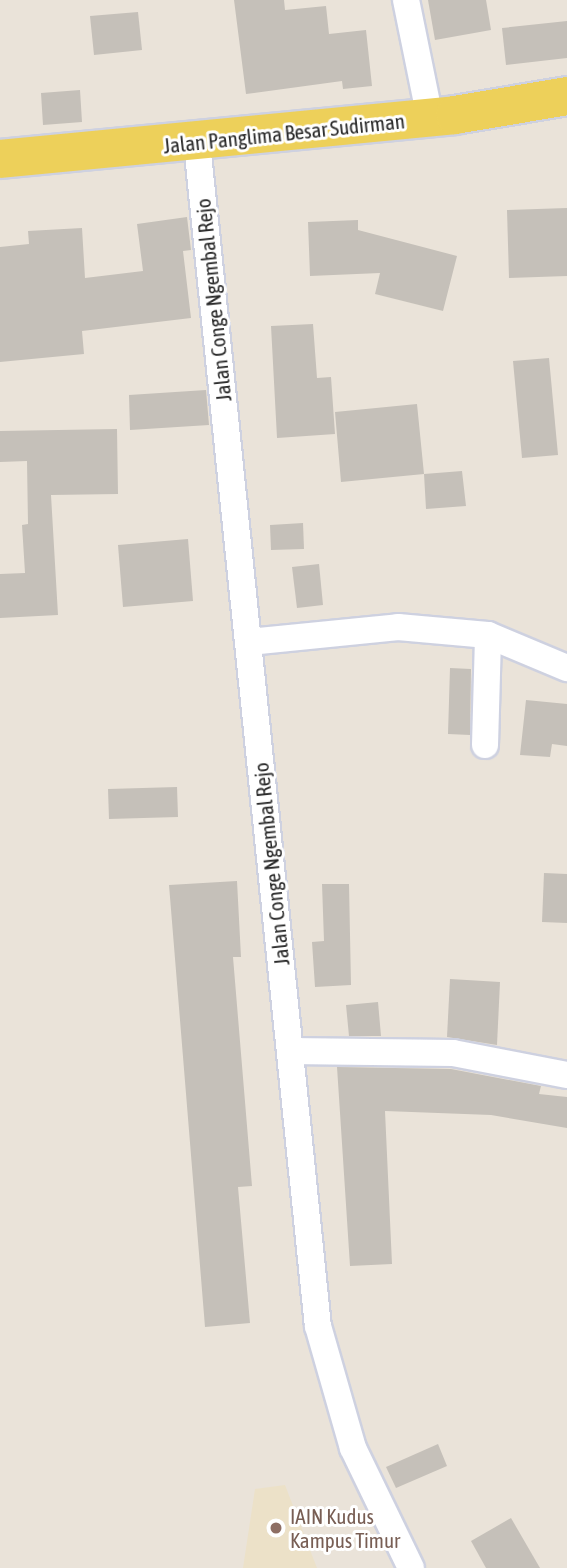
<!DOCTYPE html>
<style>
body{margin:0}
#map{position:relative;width:567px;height:1568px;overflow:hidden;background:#eae3d9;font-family:"Asap Condensed",sans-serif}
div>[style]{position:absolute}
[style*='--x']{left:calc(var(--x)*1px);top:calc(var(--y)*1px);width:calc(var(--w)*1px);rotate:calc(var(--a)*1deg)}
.education>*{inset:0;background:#ece1c8}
.building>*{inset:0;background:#c5c0b9}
.roads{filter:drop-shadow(2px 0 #ced1e0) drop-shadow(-2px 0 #ced1e0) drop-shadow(0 2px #ced1e0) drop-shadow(0 -2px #ced1e0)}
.minor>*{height:26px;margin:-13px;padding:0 13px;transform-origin:13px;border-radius:13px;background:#fff}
.primary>*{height:38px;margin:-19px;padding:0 19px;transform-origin:19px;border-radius:19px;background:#edd05a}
.dots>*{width:19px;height:19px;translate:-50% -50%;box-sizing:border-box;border:4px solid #fff;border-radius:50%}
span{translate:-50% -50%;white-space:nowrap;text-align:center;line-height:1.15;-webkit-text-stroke:6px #fff;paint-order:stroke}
.street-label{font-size:21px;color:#272727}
.education-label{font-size:21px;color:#785e54}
.left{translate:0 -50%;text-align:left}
</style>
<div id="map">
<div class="education">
<div style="clip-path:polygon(285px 1485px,317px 1568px,243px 1568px,255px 1489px)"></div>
</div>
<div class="building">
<div style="clip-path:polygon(234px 0,284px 0,285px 10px,326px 6px,329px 34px,366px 30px,372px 86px,343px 89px,342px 81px,246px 94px)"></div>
<div style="clip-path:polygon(428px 0,486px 0,491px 30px,435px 40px)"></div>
<div style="clip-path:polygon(138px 12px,142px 50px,94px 55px,90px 16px)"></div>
<div style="clip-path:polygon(567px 21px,567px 58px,506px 65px,502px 28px)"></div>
<div style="clip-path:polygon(80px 90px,82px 122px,43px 125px,41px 93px)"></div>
<div style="clip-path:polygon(567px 208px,567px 276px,509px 278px,507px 210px)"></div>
<div style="clip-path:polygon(187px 217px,191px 250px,183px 251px,191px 318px,82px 331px,84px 354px,0 362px,0 247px,29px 244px,28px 231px,82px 228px,85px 278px,143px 271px,137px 224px)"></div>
<div style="clip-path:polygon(358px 220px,358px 230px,457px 256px,443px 311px,375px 294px,380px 273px,310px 276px,308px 222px)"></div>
<div style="clip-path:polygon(313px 324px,317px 378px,331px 377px,335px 434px,277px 438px,271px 326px)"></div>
<div style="clip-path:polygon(549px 358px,558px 455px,522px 458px,513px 361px)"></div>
<div style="clip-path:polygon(206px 390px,209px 425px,130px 430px,129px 395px)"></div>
<div style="clip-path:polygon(417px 404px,424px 474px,462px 471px,466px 506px,426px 509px,424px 474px,341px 482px,335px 412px)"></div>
<div style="clip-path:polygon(117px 429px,118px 494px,51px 495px,58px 615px,0 618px,0 574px,25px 573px,22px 525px,28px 524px,27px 461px,0 462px,0 431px)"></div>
<div style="clip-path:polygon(303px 523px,304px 549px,271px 550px,270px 525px)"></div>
<div style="clip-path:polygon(188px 539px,193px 601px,123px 607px,118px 545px)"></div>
<div style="clip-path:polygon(319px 564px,323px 605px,297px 608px,292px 567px)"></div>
<div style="clip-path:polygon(450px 668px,471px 669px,470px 735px,448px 734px)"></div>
<div style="clip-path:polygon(526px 700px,567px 704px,567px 746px,552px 744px,550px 757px,520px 755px)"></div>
<div style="clip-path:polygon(177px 787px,178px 817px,109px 819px,108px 789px)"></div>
<div style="clip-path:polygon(544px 873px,567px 874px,567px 923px,542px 922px)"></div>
<div style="clip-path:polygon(237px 881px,241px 957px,233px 957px,252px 1186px,238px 1187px,250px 1323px,205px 1327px,169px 885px)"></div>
<div style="clip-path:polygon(322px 884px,349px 884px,351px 985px,315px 987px,312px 942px,324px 941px)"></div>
<div style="clip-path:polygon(450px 979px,500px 982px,497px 1045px,447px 1037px)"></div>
<div style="clip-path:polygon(378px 1002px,381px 1036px,349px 1036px,346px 1005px)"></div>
<div style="clip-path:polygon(337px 1067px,451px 1069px,541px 1086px,539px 1094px,567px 1097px,567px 1128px,491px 1115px,385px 1111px,392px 1264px,350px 1266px)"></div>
<div style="clip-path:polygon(438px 1444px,447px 1466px,396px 1488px,386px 1467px)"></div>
<div style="clip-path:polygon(511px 1518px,540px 1568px,486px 1568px,471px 1541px)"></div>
</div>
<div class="roads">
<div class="minor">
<div style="--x:406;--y:0;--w:120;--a:78.5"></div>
<div style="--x:197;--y:144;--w:1188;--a:84.16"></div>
<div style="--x:318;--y:1326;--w:127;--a:74"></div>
<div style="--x:353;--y:1448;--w:133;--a:64.2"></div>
<div style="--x:249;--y:642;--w:150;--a:-5.7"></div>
<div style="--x:398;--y:627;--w:90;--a:5.1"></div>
<div style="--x:488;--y:635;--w:86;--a:22.7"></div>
<div style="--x:485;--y:745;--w:110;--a:-88.4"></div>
<div style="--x:290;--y:1051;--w:163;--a:0.7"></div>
<div style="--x:453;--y:1053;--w:116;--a:10.9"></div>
</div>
<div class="primary">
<div style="--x:0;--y:159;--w:457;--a:-5.5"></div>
<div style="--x:455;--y:115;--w:114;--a:-9.6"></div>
</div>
</div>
<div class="dots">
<div style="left:276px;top:1528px;background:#8d6e63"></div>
</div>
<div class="street-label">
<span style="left:284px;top:133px;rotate:-6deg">Jalan Panglima Besar Sudirman</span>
<span style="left:213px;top:300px;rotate:-96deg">Jalan Conge Ngembal Rejo</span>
<span style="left:271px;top:864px;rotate:-96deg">Jalan Conge Ngembal Rejo</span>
</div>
<div class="education-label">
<span class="left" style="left:290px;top:1528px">IAIN Kudus<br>Kampus Timur</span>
</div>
</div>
